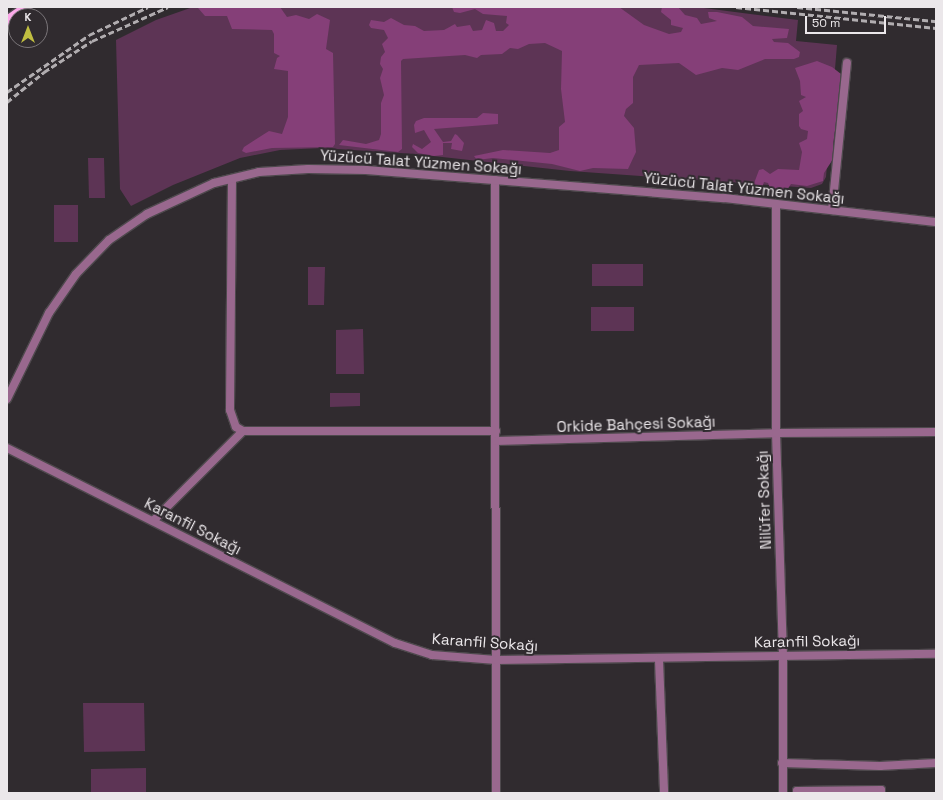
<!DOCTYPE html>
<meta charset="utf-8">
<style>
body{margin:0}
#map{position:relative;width:943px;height:800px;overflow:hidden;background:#302b2f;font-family:"Space Grotesk",sans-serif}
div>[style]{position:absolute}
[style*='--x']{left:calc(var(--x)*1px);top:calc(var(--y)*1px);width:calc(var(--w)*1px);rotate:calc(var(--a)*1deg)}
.green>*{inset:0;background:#5d3455}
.forest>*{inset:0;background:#853f78}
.roads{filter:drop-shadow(1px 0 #4e494d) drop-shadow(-1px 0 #4e494d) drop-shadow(0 1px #4e494d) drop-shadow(0 -1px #4e494d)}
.pedestrian>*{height:8px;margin:-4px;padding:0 4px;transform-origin:4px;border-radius:4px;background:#99688e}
.minor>*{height:8px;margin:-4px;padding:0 4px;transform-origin:4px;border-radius:4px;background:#99688e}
.tertiary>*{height:8px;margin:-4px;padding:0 4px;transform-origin:4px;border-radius:4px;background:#99688e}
.primary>*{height:10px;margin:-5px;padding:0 5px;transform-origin:5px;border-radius:5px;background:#fbaae9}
.rail>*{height:3px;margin-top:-1.5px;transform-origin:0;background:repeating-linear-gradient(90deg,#b1adb0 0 6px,transparent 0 9px)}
span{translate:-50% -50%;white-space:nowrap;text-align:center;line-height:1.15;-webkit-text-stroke:4px #302b2f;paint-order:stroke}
.street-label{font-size:15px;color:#ebe7ea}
.frame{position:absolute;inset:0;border:8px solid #ebe7ea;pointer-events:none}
.north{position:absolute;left:8px;top:8px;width:40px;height:40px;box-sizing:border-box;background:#302b2f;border:1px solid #7b767a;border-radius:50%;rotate:0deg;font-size:11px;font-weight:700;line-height:16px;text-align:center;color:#ebe7ea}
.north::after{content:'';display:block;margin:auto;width:14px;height:18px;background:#c0be41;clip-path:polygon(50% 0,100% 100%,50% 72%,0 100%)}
.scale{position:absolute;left:805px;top:16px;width:81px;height:18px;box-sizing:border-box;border:2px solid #ebe7ea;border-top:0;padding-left:5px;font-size:12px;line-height:14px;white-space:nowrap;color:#ebe7ea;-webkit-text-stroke:3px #302b2f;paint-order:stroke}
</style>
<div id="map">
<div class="green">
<div style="clip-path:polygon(193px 7px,696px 7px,798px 20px,796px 41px,837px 45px,826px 177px,822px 184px,811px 188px,570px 171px,415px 154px,322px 148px,280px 150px,240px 158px,173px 185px,131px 206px,120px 189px,116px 40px,156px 20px)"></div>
<div style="clip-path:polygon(88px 158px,104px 158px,105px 198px,89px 198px)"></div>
<div style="clip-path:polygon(54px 205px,78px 205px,78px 242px,54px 242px)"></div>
<div style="clip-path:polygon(592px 264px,643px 264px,643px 286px,592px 286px)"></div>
<div style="clip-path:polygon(308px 267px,325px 267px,324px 305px,308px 305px)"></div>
<div style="clip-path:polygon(591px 307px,634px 307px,634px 331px,591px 331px)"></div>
<div style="clip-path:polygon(363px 329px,364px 374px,336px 374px,336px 330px)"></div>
<div style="clip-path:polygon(330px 393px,360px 393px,360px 406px,330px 407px)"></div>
<div style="clip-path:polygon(83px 703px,144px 703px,145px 751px,84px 752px)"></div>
<div style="clip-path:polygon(146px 768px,146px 793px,91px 793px,91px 769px)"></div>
</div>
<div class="forest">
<div style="clip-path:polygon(280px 7px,287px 17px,296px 15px,309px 19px,317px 14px,330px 20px,326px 49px,333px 53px,335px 144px,333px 147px,272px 148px,246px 153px,242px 151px,244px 147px,269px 131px,282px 134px,288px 117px,288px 71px,274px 69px,277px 58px,280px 56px,274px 53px,274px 34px,272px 30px,232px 29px,227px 16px,205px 16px,198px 8px)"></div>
<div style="clip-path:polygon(452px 7px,619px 7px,644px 25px,669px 34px,681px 32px,683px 28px,671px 25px,671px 20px,661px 12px,662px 7px,678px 7px,685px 15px,697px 18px,701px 24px,717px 21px,709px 18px,708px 12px,717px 12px,742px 17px,753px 26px,789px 29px,787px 38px,772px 39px,774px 42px,788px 43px,800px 52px,799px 57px,794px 59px,765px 59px,738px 70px,722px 68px,696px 75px,679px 63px,639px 65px,633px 77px,633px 103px,626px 109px,624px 116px,634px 128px,636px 152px,628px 169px,593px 168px,580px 171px,552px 164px,493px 158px,477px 160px,474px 156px,503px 150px,550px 153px,559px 150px,559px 127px,565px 122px,561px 89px,562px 51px,545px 43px,529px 44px,518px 49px,510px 48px,502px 54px,481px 55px,477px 58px,465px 55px,403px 59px,401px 61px,402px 149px,398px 152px,339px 145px,343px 140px,366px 144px,379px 140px,381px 134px,381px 103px,384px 95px,380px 78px,383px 69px,380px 64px,381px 57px,385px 52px,382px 44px,388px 38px,384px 30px,371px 28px,369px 25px,371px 20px,384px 22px,391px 18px,404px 25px,415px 26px,424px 31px,444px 30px,455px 24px,457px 27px,470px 25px,473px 31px,482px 30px,486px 20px,494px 23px,496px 31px,503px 31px,509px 25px,506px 23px,507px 16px,483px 14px,475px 9px,460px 13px,454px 12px)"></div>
<div style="clip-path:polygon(817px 61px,832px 67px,841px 74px,842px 81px,833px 145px,835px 156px,824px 173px,823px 181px,807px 186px,791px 184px,787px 190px,770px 188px,768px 183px,764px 182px,762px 188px,753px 186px,759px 170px,763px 169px,770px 174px,778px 169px,799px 170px,802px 152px,799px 143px,807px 139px,808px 131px,801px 129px,799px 126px,799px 114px,803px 111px,799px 101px,806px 97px,801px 95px,800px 81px,795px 68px)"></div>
<div style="clip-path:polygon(483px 113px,498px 114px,498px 124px,434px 129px,443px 142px,451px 141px,455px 134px,457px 135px,464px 143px,462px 151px,451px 149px,452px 143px,443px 143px,443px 155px,434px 156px,418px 153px,412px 147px,413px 144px,422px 149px,431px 142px,424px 130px,415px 133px,414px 125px,416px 121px,424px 118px,477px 118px)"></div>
</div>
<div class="roads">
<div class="pedestrian">
<div style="--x:832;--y:210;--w:148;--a:-84.2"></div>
</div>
<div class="minor">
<div style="--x:232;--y:179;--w:231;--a:90.5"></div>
<div style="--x:230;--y:410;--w:18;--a:71"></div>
<div style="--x:236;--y:427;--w:8;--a:30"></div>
<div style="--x:243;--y:431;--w:253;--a:0"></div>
<div style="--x:495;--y:180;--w:613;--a:89.91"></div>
<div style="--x:776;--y:205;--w:228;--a:90"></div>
<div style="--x:776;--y:433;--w:222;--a:88.2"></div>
<div style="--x:783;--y:655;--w:138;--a:90"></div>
<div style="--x:496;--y:441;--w:280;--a:-1.6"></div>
<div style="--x:776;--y:433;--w:160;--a:-0.4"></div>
<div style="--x:7;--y:448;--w:434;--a:26.7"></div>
<div style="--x:395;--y:643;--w:39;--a:18"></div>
<div style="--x:432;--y:655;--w:64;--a:4.5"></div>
<div style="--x:496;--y:660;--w:440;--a:-0.8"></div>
<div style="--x:153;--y:521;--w:127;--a:-45"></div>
<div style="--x:659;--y:660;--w:133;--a:87.8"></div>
<div style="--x:782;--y:763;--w:98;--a:1.8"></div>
<div style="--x:880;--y:766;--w:56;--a:-3.1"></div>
<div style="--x:797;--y:793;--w:2;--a:-90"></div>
<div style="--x:797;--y:791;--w:84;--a:-0.7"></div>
<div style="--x:881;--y:790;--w:3;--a:90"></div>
</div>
<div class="tertiary">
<div style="--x:7;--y:399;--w:96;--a:-64"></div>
<div style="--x:49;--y:313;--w:47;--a:-55.3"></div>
<div style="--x:76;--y:274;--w:47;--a:-45.9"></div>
<div style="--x:109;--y:240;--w:46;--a:-34.4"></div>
<div style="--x:147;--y:214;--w:74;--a:-24.8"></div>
<div style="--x:214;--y:183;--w:46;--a:-13.7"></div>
<div style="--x:259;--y:172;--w:49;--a:-3.5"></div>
<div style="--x:308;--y:169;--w:58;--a:1"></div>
<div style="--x:366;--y:170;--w:359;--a:4.5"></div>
<div style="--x:724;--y:198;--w:213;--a:6.5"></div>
</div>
<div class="primary">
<div style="--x:7;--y:21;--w:24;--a:-35"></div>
</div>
</div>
<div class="rail">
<div style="--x:736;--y:7;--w:201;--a:6"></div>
<div style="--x:797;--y:7;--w:140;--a:5.8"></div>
<div style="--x:7;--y:92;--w:100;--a:-34.8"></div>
<div style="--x:89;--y:35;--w:65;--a:-25.4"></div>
<div style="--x:7;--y:102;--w:48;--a:-39"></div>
<div style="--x:44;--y:72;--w:57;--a:-32.9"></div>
<div style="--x:92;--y:41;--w:83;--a:-24.1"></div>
</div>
<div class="street-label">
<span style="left:421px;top:162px;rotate:4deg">Yüzücü Talat Yüzmen Sokağı</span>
<span style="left:744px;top:188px;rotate:6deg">Yüzücü Talat Yüzmen Sokağı</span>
<span style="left:636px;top:424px;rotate:-2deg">Orkide Bahçesi Sokağı</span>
<span style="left:764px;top:500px;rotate:-92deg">Nilüfer Sokağı</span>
<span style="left:193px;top:526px;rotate:27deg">Karanfil Sokağı</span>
<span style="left:807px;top:641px;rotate:-1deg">Karanfil Sokağı</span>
<span style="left:485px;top:642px;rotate:4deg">Karanfil Sokağı</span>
</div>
<div class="frame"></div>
<div class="north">K</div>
<div class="scale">50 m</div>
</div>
